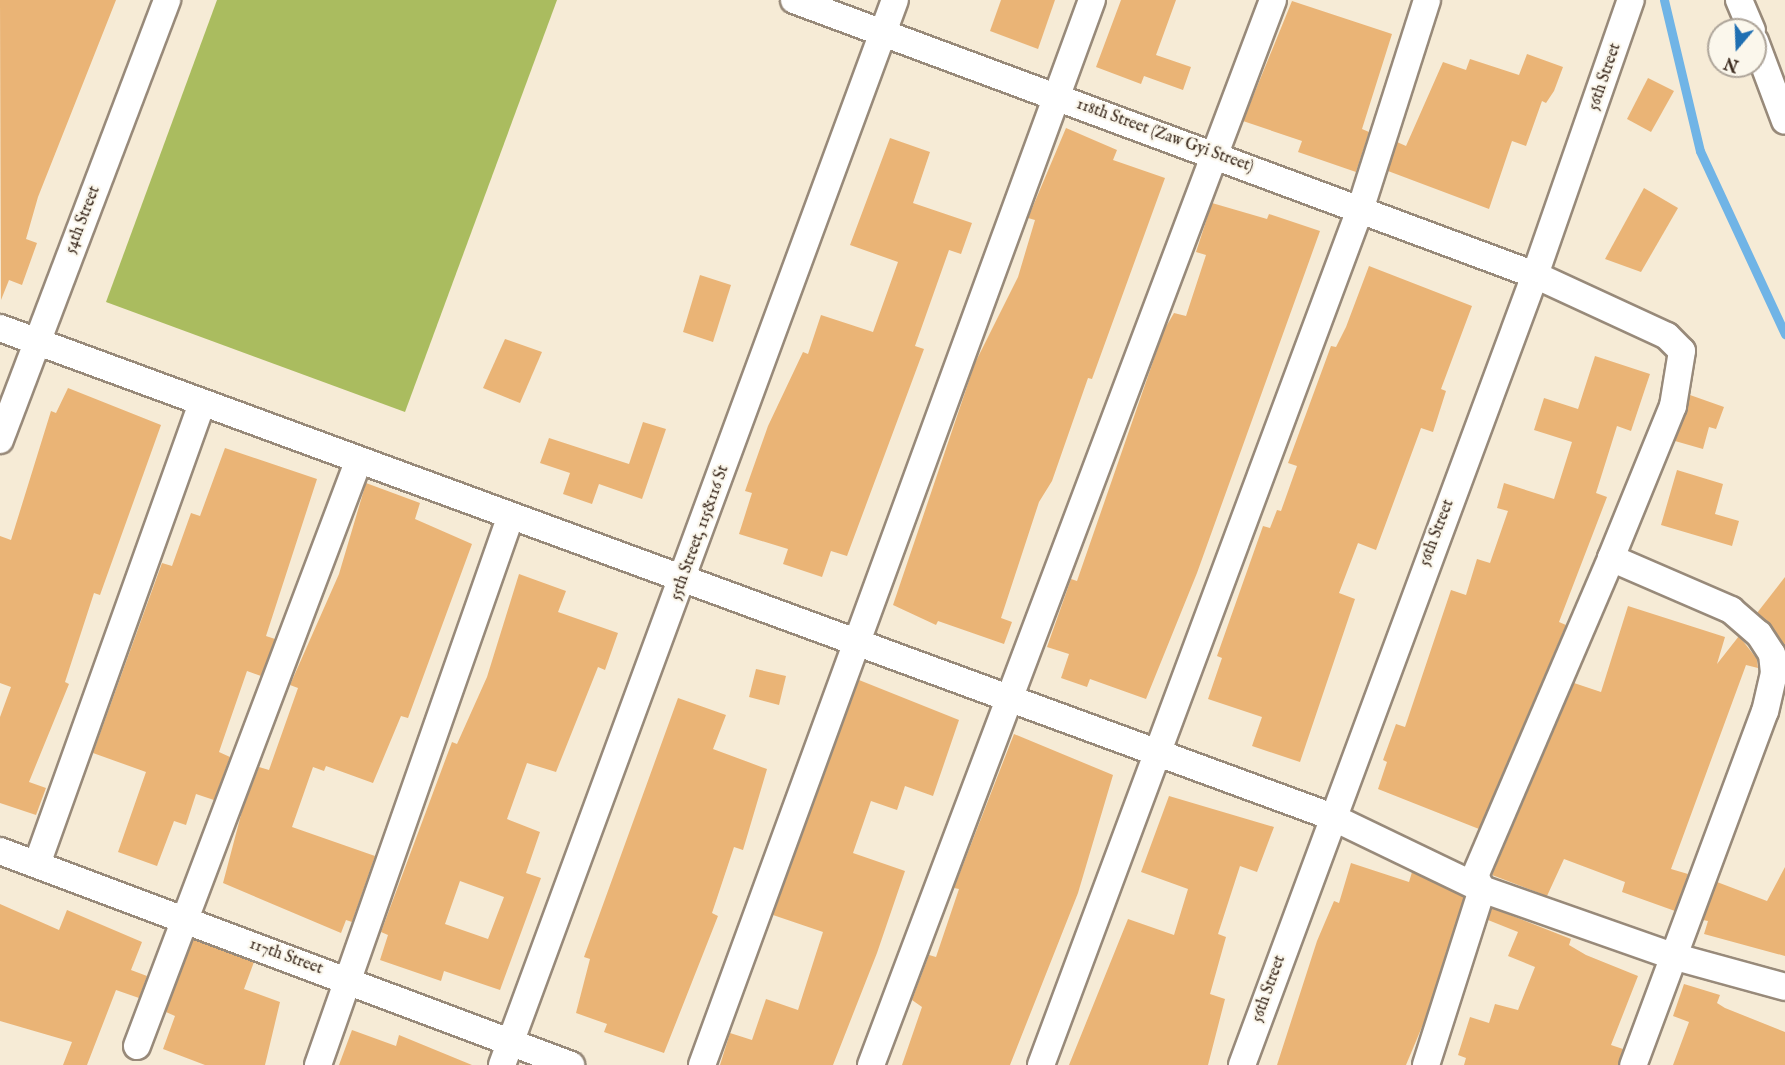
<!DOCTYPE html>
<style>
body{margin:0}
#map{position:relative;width:1785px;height:1065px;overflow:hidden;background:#f6ebd6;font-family:"IM FELL English",serif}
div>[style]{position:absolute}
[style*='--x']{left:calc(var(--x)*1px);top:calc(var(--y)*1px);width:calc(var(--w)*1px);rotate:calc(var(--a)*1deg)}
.green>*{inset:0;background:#aabc5f}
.stream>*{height:9px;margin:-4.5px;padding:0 4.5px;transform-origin:4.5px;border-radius:4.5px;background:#70b4e6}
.building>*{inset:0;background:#eab476}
.roads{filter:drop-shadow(2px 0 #988a7a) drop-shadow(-2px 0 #988a7a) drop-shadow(0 2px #988a7a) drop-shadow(0 -2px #988a7a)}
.street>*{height:26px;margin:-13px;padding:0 13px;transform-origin:13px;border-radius:13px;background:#fff}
span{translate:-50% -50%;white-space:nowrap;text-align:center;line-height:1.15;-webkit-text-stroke:4.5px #fbf7ec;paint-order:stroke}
.street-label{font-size:16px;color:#3b2a1e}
.north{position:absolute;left:1707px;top:18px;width:60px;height:60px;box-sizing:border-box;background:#fbf7ec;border:2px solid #aea59a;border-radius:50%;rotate:199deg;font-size:16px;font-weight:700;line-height:24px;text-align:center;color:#3b2a1e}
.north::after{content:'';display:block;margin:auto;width:21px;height:27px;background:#1f6fb2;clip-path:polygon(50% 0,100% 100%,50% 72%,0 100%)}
</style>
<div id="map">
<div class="green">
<div style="clip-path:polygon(217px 0,557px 0,405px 412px,106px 302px)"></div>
</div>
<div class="stream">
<div style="--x:1664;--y:0;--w:155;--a:76.6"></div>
<div style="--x:1700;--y:151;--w:202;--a:65.1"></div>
</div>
<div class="building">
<div style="clip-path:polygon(0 0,116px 0,38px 197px,26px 239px,37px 243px,22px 285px,9px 280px,1px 300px)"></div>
<div style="clip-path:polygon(1001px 0,1055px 0,1038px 49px,990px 31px)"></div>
<div style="clip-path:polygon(1121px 0,1176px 0,1156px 55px,1191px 67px,1183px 90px,1144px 76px,1141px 84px,1096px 67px)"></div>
<div style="clip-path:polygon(1292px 1px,1392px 34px,1362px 129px,1369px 132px,1356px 172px,1298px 152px,1302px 141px,1243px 121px)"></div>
<div style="clip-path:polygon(1527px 54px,1563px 67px,1554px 91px,1546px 103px,1542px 101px,1526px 146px,1512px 141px,1489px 209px,1388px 171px,1397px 142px,1406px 146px,1443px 62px,1466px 70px,1470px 59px,1519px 75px)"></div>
<div style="clip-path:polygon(1648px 78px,1674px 91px,1651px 132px,1627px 119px)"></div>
<div style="clip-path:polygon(1066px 128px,1117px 150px,1113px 160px,1165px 178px,1092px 379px,1088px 378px,1052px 481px,1039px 502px,1001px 618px,1012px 622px,1004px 644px,938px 621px,936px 625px,893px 605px,975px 363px,1018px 277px,1035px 220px,1028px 218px)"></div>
<div style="clip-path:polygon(890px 138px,930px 152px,913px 203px,972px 223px,961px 254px,949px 250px,915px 346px,924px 349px,847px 556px,831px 551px,822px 577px,783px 564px,788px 549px,739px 534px,752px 493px,745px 491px,768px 426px,803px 352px,808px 354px,821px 315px,873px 332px,898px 262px,850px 245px)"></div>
<div style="clip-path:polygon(1644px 188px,1678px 208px,1641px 272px,1605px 259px)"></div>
<div style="clip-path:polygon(1212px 203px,1267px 219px,1269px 214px,1320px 231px,1197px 573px,1146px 699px,1090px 679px,1087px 687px,1061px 678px,1069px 654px,1047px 647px,1071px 579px,1077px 581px,1164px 330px,1174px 313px,1186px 316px,1206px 255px,1196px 252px)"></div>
<div style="clip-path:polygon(1369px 266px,1472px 306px,1441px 389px,1446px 391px,1433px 432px,1421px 428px,1376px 550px,1358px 543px,1339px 593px,1355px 599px,1300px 762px,1252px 746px,1262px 717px,1208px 699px,1222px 658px,1217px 656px,1263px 526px,1270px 528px,1277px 510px,1281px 511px,1297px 466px,1288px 463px,1331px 346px,1336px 347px,1346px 327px)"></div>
<div style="clip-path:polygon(700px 275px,731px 285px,713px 342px,683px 332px)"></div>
<div style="clip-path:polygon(505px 339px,542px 352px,520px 403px,483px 388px)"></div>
<div style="clip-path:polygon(1595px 356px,1650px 374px,1631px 431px,1617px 426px,1596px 493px,1607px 497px,1559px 622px,1566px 625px,1479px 829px,1378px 789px,1387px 762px,1383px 760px,1396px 724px,1405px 727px,1451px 590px,1466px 595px,1477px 559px,1490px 563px,1508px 511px,1497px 508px,1504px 483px,1554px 499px,1572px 442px,1534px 430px,1544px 398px,1578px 409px)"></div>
<div style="clip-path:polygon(68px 388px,161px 425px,100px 595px,94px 593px,65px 682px,69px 684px,29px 782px,46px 788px,36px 815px,0 803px,0 717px,11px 687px,0 683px,0 536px,11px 540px,51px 411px,56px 413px)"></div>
<div style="clip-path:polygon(1690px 395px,1724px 407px,1716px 429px,1709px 427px,1703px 449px,1675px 441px)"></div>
<div style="clip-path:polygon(643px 422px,666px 429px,642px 499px,599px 484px,592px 504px,563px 494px,570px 473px,540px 463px,549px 438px,629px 464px)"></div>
<div style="clip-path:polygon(225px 448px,317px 479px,266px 636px,275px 639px,261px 676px,247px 671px,219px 752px,230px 757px,214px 800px,196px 794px,186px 825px,174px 821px,157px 866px,118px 852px,146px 772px,93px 753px,162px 563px,172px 566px,191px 513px,200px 516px)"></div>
<div style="clip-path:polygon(1677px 470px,1723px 484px,1715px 514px,1739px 521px,1732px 546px,1661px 525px)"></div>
<div style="clip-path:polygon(366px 483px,420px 503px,415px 519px,472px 544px,408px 718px,401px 716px,373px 783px,326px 766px,324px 771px,313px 767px,292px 827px,375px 856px,352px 922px,346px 920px,341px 933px,223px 883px,242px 811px,259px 767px,269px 770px,298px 688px,290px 685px,339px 574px)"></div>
<div style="clip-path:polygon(evenodd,519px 574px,566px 591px,558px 612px,618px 633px,605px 670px,598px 667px,556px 772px,527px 763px,507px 819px,540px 832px,526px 873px,541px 878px,500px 990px,444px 971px,441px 981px,380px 960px,388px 935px,381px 932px,452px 742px,457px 744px,487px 677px,519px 574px,460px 881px,504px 897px,488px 939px,445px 924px,460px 881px)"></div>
<div style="clip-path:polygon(1785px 577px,1785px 647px,1757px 613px)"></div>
<div style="clip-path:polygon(1628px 606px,1725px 637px,1717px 664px,1739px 636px,1757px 659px,1758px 668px,1746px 665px,1671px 869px,1688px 874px,1675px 911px,1622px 892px,1625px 882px,1564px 859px,1547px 896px,1492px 875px,1574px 683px,1601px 692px)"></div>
<div style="clip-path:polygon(756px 669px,786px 676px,779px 705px,749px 697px)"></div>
<div style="clip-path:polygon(859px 680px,959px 720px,933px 796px,905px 786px,897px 810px,871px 801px,853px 853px,905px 871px,877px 953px,833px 1065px,720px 1065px,730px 1033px,752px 1040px,766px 999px,798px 1010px,823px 932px,773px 915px)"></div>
<div style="clip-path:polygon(678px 698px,726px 715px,713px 749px,767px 769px,743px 850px,734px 847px,712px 913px,718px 916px,664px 1053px,604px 1032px,607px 1024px,576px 1013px,590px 959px,584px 957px)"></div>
<div style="clip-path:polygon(1014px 734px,1113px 775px,1078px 893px,1010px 1065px,902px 1065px,922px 1007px,912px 1000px,929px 955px,936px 957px,959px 889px,954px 888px)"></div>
<div style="clip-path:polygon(1169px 796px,1274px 827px,1257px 872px,1240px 866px,1218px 934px,1226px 937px,1210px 994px,1225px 999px,1208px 1065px,1069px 1065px,1128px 919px,1174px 935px,1188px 889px,1141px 872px)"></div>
<div style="clip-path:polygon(1351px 863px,1409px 882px,1412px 872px,1464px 897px,1424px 1022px,1406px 1065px,1277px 1065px,1317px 941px,1334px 901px,1339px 903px)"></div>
<div style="clip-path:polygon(1785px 867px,1785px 956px,1704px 934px,1708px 921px,1703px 920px,1717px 882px,1767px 901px)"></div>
<div style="clip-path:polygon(0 904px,59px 930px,67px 910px,142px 942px,131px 970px,147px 976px,139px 998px,116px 990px,87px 1065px,63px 1065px,72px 1042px,0 1021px)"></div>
<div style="clip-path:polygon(1492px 908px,1571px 939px,1569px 945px,1586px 955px,1638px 976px,1611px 1045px,1623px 1049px,1618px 1065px,1464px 1065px,1466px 1058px,1458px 1055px,1470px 1017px,1489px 1023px,1495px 1004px,1518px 1010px,1535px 967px,1508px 956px,1518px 932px,1488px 920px)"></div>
<div style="clip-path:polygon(193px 939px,254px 962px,244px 989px,280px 1002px,265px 1065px,205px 1065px,163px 1049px,175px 1016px,166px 1012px)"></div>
<div style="clip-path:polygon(1684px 984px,1720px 995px,1717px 1003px,1725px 1008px,1785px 1032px,1785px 1065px,1673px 1065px,1689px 1022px,1673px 1016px)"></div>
<div style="clip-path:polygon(352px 1030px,396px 1046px,399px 1035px,472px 1065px,339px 1065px)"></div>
</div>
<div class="roads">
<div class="street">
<div style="--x:794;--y:0;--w:790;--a:20.36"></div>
<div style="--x:1535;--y:275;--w:145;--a:24.8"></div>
<div style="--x:1667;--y:336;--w:21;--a:45"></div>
<div style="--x:1682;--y:351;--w:56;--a:99.3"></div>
<div style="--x:1673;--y:406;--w:164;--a:112.2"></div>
<div style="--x:1611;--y:558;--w:131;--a:23.4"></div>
<div style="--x:1731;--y:610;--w:37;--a:41"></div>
<div style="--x:1759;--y:634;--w:24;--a:57"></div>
<div style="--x:1772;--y:654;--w:19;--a:84"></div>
<div style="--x:1774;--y:673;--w:39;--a:103"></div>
<div style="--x:1765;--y:711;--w:378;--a:110.4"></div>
<div style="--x:1739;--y:0;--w:33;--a:67"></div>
<div style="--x:1755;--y:41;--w:85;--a:69.4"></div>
<div style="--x:0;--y:328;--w:1417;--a:20.15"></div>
<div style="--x:1330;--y:816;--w:169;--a:25.7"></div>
<div style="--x:1482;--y:889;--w:201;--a:19.4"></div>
<div style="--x:1672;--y:956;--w:117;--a:15.3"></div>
<div style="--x:0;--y:440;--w:471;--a:-69.2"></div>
<div style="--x:0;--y:851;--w:610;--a:20.55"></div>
<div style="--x:37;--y:864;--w:489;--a:-70.3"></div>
<div style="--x:137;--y:1046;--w:624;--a:-69.27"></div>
<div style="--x:318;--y:1065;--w:580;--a:-70.66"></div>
<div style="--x:502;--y:1065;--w:1135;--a:-69.75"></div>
<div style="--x:702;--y:1065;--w:1134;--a:-69.89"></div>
<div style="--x:871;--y:1065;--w:1138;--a:-69.32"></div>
<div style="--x:1041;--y:1065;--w:916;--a:-69.55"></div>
<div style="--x:1361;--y:207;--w:217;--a:-72.3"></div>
<div style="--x:1242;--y:1065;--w:843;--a:-69.65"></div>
<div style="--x:1535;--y:275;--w:291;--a:-70.8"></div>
<div style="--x:1426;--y:1065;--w:185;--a:-72.3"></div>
<div style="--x:1482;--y:889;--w:15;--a:-118"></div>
<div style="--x:1475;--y:876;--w:346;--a:-66.8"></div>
</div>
</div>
<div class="street-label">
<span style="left:1605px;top:77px;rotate:-71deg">56th Street</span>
<span style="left:1165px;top:136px;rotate:20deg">118th Street (Zaw Gyi Street)</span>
<span style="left:83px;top:220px;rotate:-69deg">54th Street</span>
<span style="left:700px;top:533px;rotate:-70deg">55th Street, 115&amp;116 St</span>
<span style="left:1437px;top:533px;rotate:-69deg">56th Street</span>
<span style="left:286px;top:957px;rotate:20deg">117th Street</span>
<span style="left:1269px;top:989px;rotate:-70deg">56th Street</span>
</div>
<div class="north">N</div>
</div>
